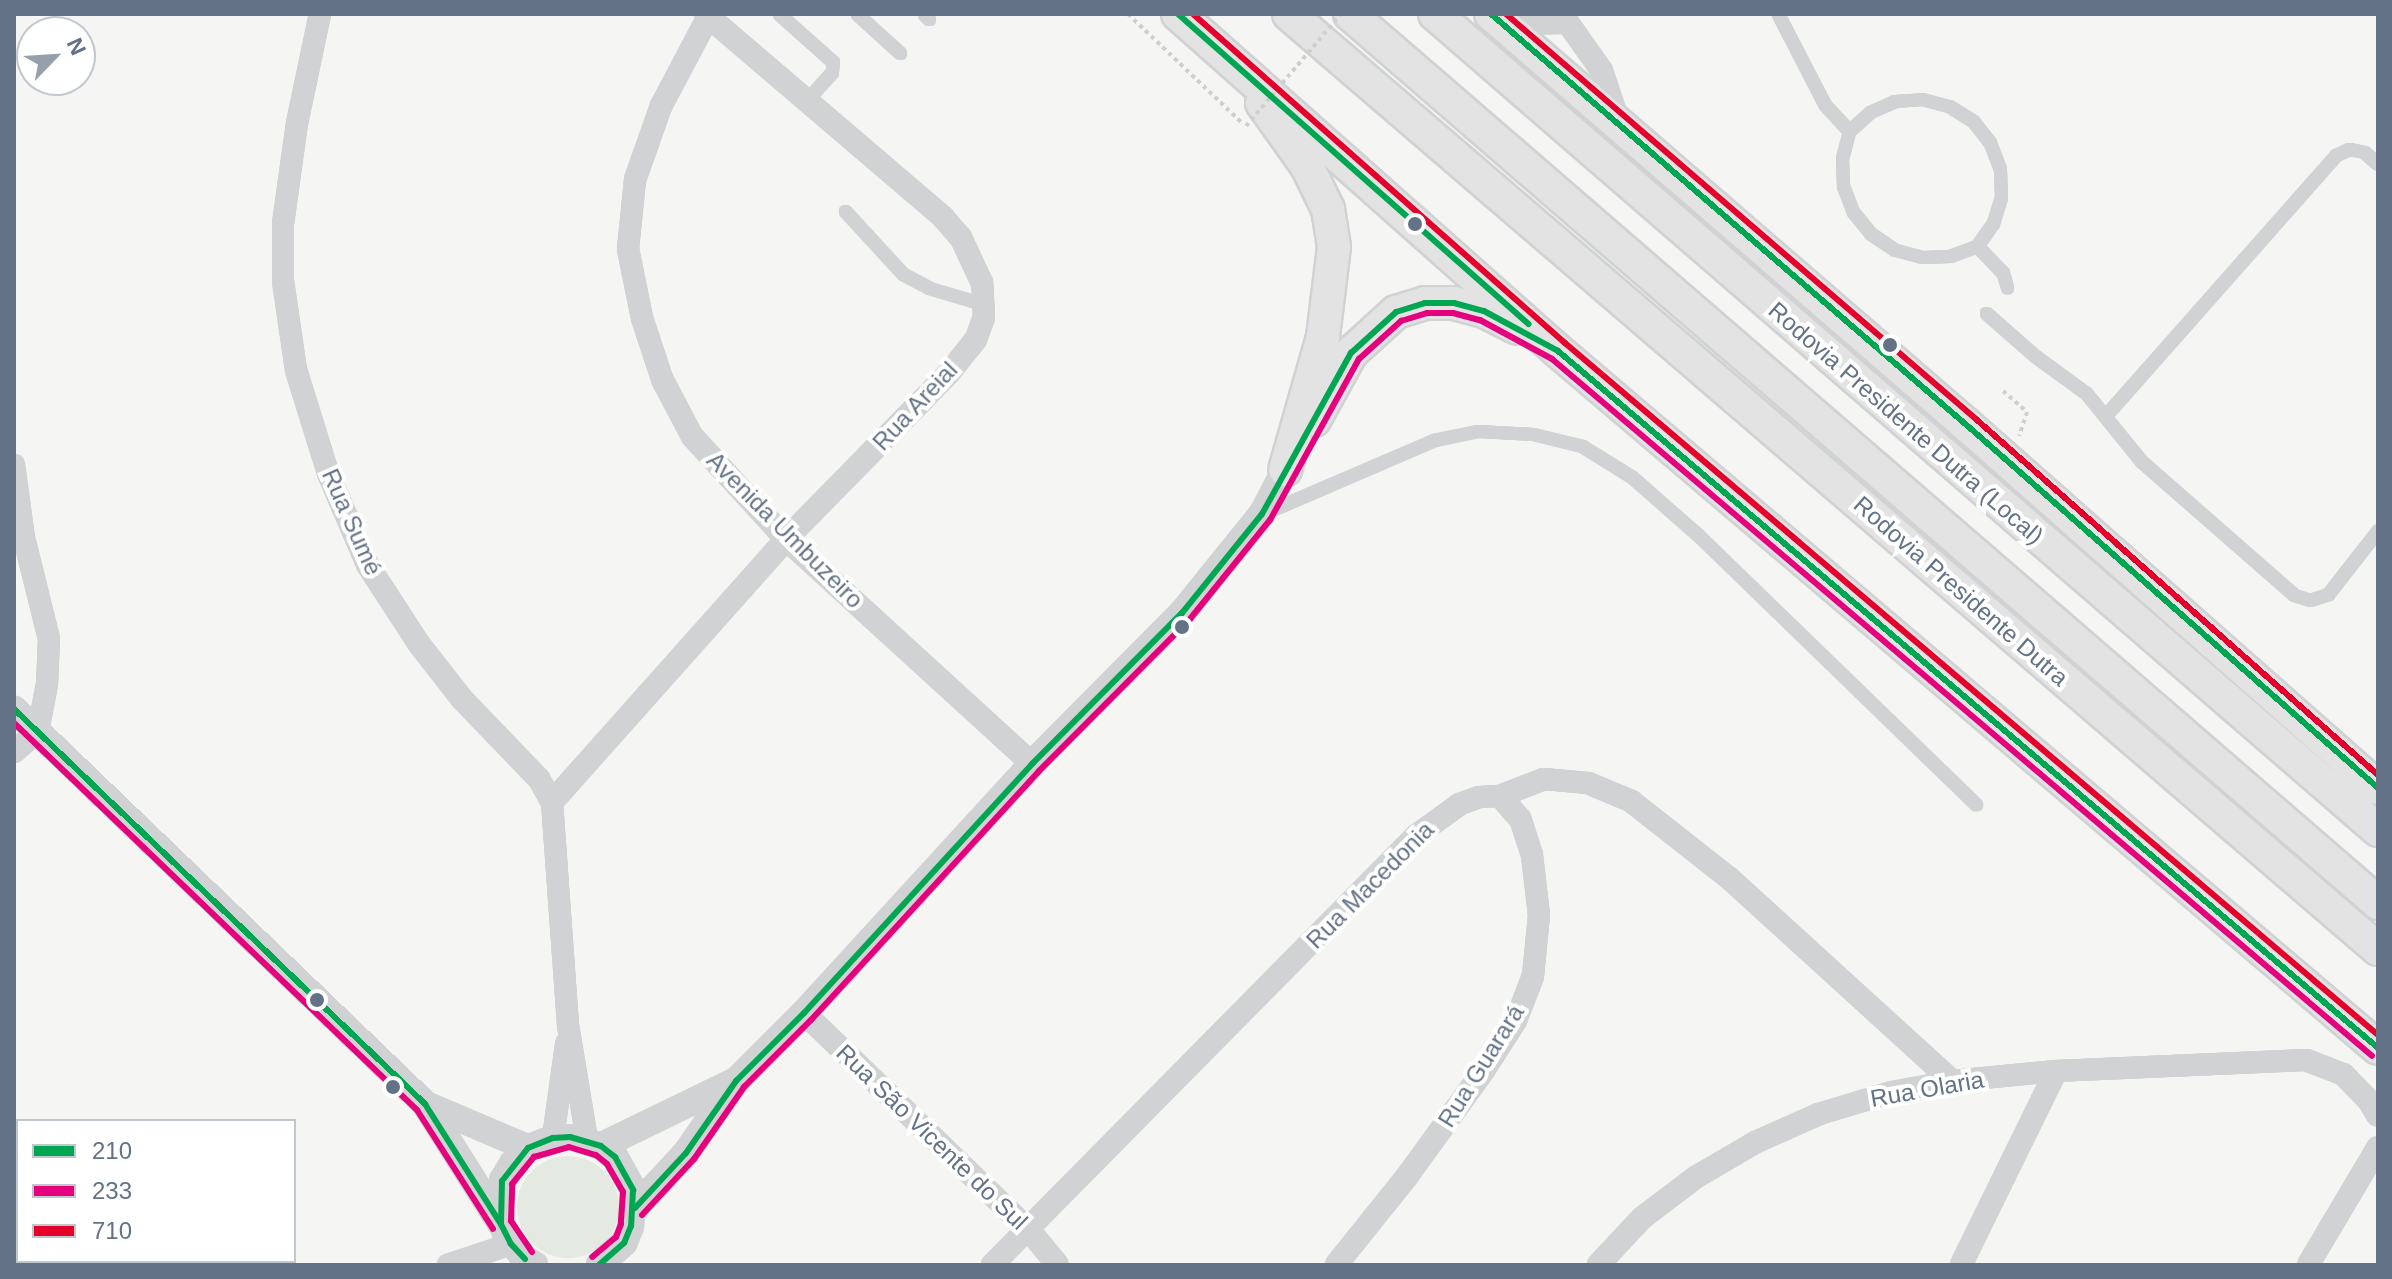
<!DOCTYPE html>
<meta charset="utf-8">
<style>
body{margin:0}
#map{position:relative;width:2392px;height:1279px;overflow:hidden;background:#f5f6f4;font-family:Arial,sans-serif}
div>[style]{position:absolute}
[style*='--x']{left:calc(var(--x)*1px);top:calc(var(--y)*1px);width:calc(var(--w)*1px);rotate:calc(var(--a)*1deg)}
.green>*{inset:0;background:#e4e9e2}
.round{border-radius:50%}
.path>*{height:4px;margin-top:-2px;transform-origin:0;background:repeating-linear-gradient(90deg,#cecfcf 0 4px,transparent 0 8px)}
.roads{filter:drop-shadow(2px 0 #d0d2d3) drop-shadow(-2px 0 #d0d2d3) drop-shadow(0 2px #d0d2d3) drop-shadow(0 -2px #d0d2d3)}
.service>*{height:9px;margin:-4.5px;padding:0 4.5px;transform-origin:4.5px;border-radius:4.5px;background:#d1d2d3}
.minor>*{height:18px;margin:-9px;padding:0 9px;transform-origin:9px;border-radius:9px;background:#d1d2d3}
.tertiary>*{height:22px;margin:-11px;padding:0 11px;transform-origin:11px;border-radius:11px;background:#d1d2d3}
.motorway>*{height:32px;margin:-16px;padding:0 16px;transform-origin:16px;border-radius:16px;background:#e3e3e4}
.path-bridge>*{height:4px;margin-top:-2px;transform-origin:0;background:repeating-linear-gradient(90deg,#cecfcf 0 4px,transparent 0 8px)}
.bus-1>*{height:6px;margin:-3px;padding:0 3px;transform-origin:3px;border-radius:3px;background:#00a651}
.bus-2>*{height:6px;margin:-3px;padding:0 3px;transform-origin:3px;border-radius:3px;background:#e5007d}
.bus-3>*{height:6px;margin:-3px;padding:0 3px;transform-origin:3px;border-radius:3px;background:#e4002b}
.dots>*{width:22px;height:22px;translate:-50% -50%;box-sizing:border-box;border:4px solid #fff;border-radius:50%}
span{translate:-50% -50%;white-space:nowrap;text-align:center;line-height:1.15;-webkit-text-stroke:8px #fff;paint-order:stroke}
.street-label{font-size:24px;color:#637287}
.frame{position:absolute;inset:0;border:16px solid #637287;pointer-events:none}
.legend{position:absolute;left:16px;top:1119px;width:280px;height:144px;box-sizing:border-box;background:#fff;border:2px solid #c1c7cf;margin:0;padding:10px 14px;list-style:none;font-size:24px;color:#637287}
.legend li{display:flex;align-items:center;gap:16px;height:40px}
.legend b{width:40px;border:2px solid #c1c7cf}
.north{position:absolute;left:16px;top:16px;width:80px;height:80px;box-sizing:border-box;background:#fff;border:2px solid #c1c7cf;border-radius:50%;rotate:65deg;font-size:22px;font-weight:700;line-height:32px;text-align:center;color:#637287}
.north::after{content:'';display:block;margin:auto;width:28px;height:36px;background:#96a0ad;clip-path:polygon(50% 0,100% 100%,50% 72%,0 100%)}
</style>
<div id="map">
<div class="green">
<div class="round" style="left:517px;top:1156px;width:102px;height:102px"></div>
</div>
<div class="path">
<div style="--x:1128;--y:14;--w:156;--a:43.7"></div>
<div style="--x:2003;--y:391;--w:32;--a:41"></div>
<div style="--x:2027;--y:412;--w:25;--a:108"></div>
</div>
<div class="roads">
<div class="service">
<div style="--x:779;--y:14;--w:72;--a:41.6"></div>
<div style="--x:833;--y:62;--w:10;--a:96"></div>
<div style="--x:832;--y:72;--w:39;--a:132"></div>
<div style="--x:857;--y:14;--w:58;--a:42.2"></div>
<div style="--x:924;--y:14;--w:7;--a:45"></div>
<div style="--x:1778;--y:14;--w:102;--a:62.7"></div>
<div style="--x:1825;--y:105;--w:35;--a:47"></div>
<div style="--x:1922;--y:99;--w:28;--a:15"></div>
<div style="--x:1949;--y:106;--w:28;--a:32"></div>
<div style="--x:1973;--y:121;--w:28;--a:52"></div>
<div style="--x:1990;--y:143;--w:28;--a:69"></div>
<div style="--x:2000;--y:169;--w:28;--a:88"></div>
<div style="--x:2001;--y:197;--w:27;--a:107"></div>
<div style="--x:1993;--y:223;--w:28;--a:125"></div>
<div style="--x:1977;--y:246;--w:29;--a:160"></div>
<div style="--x:1950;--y:256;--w:28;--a:178"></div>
<div style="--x:1922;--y:257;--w:28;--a:-165"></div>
<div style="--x:1895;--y:250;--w:29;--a:-146"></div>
<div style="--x:1871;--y:234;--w:28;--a:-129"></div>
<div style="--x:1853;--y:212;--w:28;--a:-111"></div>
<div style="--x:1843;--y:186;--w:28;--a:-92"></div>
<div style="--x:1842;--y:158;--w:28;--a:-75"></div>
<div style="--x:1849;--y:131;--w:28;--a:-42"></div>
<div style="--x:1870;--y:112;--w:27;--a:-24"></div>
<div style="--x:1895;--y:101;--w:27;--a:-4"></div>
<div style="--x:845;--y:211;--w:86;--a:47.4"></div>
<div style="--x:903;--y:274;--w:30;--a:28"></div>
<div style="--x:929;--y:288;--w:56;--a:16.5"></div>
<div style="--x:1977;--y:246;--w:37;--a:46"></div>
<div style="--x:2003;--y:273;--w:15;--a:74"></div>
<div style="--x:1986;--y:313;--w:65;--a:41.3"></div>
<div style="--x:2035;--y:356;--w:63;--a:36"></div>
<div style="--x:2086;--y:393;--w:87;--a:51"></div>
<div style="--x:2141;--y:461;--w:203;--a:41.2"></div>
<div style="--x:2294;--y:595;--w:17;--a:17"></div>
<div style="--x:2310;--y:600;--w:19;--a:-18"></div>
<div style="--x:2328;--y:594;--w:81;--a:-52"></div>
<div style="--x:2105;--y:416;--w:349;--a:-48.5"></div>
<div style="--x:2336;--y:155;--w:14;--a:-25"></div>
<div style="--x:2349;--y:149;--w:15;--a:11"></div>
<div style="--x:2364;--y:152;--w:18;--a:41"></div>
<div style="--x:1269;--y:511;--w:180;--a:-23.3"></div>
<div style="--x:1434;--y:440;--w:45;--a:-11.6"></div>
<div style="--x:1478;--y:431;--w:55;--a:3.1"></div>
<div style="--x:1533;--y:434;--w:50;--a:13.8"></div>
<div style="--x:1582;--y:446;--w:59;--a:31.8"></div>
<div style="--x:1632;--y:477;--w:88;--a:41.3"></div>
<div style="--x:1698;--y:535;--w:387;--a:44.1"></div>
</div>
<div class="minor">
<div style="--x:320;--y:14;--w:111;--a:101.9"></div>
<div style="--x:297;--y:123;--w:102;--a:97.9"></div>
<div style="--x:283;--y:224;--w:57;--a:90"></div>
<div style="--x:283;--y:281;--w:90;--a:81.7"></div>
<div style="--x:296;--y:370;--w:108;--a:72.7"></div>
<div style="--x:328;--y:473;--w:99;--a:66.8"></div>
<div style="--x:367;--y:564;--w:95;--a:57"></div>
<div style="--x:419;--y:644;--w:70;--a:52"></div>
<div style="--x:462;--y:699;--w:111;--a:46.1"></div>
<div style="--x:539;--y:779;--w:26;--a:61"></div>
<div style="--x:552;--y:802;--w:224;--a:85.9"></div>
<div style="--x:568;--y:1025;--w:117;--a:80.6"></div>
<div style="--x:708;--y:17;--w:101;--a:117.8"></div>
<div style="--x:661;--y:106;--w:78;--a:109.4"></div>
<div style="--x:635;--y:180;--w:69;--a:95.8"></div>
<div style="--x:628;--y:249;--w:70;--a:78.5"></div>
<div style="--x:642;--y:318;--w:64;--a:71.8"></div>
<div style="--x:662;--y:379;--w:64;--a:62.2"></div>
<div style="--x:692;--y:436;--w:139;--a:47.6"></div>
<div style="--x:786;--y:539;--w:333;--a:42.4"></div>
<div style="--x:1568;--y:23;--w:59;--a:54.7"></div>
<div style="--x:1602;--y:71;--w:51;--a:71.6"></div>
<div style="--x:1503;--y:24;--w:65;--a:-0.9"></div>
<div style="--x:14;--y:465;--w:74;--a:82.2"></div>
<div style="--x:24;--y:538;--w:104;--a:76.1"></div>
<div style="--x:49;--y:639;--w:45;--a:92.5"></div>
<div style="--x:47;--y:684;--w:48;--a:100.8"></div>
<div style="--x:38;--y:731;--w:32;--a:139"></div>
<div style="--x:552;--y:802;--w:352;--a:-48.3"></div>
<div style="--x:786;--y:539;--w:233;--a:-45.5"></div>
<div style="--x:949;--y:373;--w:43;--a:-51.5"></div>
<div style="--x:976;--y:339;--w:23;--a:-70"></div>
<div style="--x:984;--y:317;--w:34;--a:-93"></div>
<div style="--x:982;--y:283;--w:50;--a:-115"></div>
<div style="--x:961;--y:238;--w:28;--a:-131"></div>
<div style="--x:943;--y:217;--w:313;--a:-139.5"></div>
<div style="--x:804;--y:1013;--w:313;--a:44"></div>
<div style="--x:1029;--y:1230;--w:45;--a:50.4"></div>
<div style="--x:553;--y:1138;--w:95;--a:-82.1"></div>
<div style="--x:14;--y:1171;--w:6;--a:45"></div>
<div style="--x:108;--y:1261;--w:6;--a:45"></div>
<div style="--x:448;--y:1265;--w:66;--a:-18.4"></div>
<div style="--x:992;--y:1265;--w:605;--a:-45.34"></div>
<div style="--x:1417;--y:835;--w:53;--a:-35.8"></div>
<div style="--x:1460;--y:804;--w:20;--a:-20"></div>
<div style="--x:1479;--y:797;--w:21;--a:-3"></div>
<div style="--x:1500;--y:796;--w:47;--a:-21.1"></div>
<div style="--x:1544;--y:779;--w:44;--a:5.2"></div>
<div style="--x:1588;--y:783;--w:47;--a:22.7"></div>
<div style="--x:1631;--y:801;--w:125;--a:38.2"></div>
<div style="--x:1729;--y:878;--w:302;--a:42.3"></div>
<div style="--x:1336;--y:1265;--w:115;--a:-51.3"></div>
<div style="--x:1408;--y:1175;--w:130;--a:-54.1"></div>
<div style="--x:1484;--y:1070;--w:59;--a:-57.4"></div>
<div style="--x:1516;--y:1020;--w:47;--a:-68.9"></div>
<div style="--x:1533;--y:976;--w:61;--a:-84.4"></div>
<div style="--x:1539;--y:915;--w:60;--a:-96.7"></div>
<div style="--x:1532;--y:855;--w:38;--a:-108"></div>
<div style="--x:1520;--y:819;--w:30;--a:-131"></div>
<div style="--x:1598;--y:1265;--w:64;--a:-46.9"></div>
<div style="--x:1642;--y:1218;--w:68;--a:-37.2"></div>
<div style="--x:1696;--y:1177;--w:69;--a:-30.3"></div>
<div style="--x:1756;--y:1142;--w:69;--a:-24"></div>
<div style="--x:1819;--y:1114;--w:76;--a:-16.8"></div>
<div style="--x:1892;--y:1092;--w:61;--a:-10.4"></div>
<div style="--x:1952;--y:1081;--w:104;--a:-5.5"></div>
<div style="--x:2056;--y:1071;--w:250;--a:-2.5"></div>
<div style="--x:2306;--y:1060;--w:40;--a:21"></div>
<div style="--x:2343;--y:1074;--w:37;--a:46"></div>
<div style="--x:2369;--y:1101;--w:17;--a:59"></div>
<div style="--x:1961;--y:1265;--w:216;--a:-63.9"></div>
<div style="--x:2308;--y:1265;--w:137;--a:-59.3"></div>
</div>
<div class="tertiary">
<div style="--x:14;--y:709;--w:570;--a:43.86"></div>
<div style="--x:425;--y:1104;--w:142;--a:57.7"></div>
<div style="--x:425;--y:1104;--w:112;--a:23.1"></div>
<div style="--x:601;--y:1146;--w:149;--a:-25.9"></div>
<div style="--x:635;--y:1208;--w:75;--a:-47.2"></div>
<div style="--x:686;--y:1153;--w:88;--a:-55.2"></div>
<div style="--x:736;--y:1081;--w:96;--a:-45"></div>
<div style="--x:804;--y:1013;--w:338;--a:-47.5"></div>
<div style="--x:1032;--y:764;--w:213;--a:-45.2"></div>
<div style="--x:1182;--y:613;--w:127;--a:-51.1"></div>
<div style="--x:1262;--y:514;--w:50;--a:-62.4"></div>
<div style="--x:535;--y:1265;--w:13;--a:-148"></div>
<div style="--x:524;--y:1258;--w:31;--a:-128"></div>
<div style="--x:505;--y:1234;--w:33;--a:-101"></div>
<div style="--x:499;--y:1202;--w:21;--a:-82"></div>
<div style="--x:502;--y:1181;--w:21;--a:-59"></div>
<div style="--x:513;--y:1163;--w:21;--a:-45"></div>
<div style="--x:528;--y:1148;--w:27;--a:-22"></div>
<div style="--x:553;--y:1138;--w:17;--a:-3"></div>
<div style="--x:570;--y:1137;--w:32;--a:16"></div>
<div style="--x:601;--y:1146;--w:18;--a:38"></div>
<div style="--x:615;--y:1157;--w:38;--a:61"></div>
<div style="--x:633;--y:1190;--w:36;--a:93"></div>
<div style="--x:631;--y:1226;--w:18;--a:112"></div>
<div style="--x:624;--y:1243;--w:33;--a:139"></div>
</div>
<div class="motorway">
<div style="--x:1178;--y:14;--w:508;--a:41.57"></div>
<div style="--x:1558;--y:351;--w:1076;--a:40.36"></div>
<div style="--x:1289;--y:14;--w:1435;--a:40.65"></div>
<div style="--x:1350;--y:14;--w:1359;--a:40.85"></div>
<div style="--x:1435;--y:14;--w:1247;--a:40.87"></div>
<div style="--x:1491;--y:14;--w:633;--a:40.84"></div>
<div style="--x:1970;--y:428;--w:544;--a:41.42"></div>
<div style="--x:1262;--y:103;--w:77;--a:54.5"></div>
<div style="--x:1307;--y:166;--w:48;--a:64"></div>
<div style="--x:1328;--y:209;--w:38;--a:81"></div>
<div style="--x:1334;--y:247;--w:91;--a:97"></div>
<div style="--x:1323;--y:337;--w:138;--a:105.9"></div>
<div style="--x:1314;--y:420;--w:77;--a:-61.1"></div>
<div style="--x:1351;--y:353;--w:61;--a:-42.3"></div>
<div style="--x:1396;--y:312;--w:30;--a:-17"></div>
<div style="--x:1425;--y:303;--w:29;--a:0"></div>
<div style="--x:1454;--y:303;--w:31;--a:15"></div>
<div style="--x:1484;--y:311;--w:37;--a:27"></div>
</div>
</div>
<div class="path-bridge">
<div style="--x:1246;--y:126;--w:147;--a:-49.7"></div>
</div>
<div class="bus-1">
<div style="--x:1178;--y:14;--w:468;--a:41.5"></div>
<div style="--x:1491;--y:14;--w:633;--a:40.84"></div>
<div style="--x:1970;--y:428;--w:544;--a:41.42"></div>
<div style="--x:14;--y:709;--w:570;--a:43.86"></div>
<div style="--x:425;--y:1104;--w:142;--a:57.7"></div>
<div style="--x:635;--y:1208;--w:75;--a:-47.2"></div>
<div style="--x:686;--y:1153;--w:88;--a:-55.2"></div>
<div style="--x:736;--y:1081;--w:96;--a:-45"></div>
<div style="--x:804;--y:1013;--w:338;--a:-47.5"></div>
<div style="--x:1032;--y:764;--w:213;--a:-45.2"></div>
<div style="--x:1182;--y:613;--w:127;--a:-51.1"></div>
<div style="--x:1262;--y:514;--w:184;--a:-61.1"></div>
<div style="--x:1351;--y:353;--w:61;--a:-42.3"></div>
<div style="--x:1396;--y:312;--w:30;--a:-17"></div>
<div style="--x:1425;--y:303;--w:29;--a:0"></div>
<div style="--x:1454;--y:303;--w:31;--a:15"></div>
<div style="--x:1484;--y:311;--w:84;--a:28.4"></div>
<div style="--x:1558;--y:351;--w:1076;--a:40.36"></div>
<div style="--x:525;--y:1259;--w:21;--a:-133"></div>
<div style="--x:511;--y:1244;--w:22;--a:-117"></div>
<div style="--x:501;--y:1224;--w:43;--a:-88.7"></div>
<div style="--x:502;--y:1181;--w:42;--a:-51.8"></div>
<div style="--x:528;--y:1148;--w:27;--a:-22"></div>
<div style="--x:553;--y:1138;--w:17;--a:-3"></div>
<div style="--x:570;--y:1137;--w:32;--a:16"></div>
<div style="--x:601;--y:1146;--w:18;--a:38"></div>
<div style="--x:615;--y:1157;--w:38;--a:61"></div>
<div style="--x:633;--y:1190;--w:36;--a:93"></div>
<div style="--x:631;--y:1226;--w:18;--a:112"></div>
<div style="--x:624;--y:1243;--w:33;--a:139"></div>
</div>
<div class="bus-2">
<div style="--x:14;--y:723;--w:559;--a:43.84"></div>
<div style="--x:417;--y:1110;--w:141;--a:57.4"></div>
<div style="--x:642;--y:1215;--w:76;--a:-47.1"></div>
<div style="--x:694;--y:1159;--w:88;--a:-55.2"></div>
<div style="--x:744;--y:1087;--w:95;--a:-45"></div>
<div style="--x:811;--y:1020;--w:338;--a:-47.5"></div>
<div style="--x:1039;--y:771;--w:214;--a:-45.2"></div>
<div style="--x:1190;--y:619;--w:127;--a:-51.1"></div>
<div style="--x:1270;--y:520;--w:184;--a:-61.1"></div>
<div style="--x:1359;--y:359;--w:57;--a:-42.1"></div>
<div style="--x:1401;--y:321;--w:27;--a:-17"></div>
<div style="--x:1427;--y:313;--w:26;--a:0"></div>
<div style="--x:1453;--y:313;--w:28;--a:15"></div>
<div style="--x:1480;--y:320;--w:82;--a:28.4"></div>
<div style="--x:1552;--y:359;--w:1076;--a:40.36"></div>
<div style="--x:532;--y:1252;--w:37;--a:-124"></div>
<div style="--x:511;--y:1221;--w:37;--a:-88"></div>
<div style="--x:512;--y:1184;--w:35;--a:-51"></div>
<div style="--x:534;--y:1157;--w:36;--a:-16"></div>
<div style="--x:569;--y:1147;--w:28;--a:17"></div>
<div style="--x:596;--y:1155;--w:14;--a:39"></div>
<div style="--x:607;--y:1164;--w:32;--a:60"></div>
<div style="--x:623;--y:1192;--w:32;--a:94"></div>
<div style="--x:621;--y:1224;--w:14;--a:111"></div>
<div style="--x:616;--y:1237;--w:31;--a:140"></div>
</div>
<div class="bus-3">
<div style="--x:1193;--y:14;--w:497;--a:41.5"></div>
<div style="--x:1565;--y:343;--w:1068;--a:40.4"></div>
<div style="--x:1506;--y:14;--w:622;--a:40.76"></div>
<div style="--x:1977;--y:420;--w:536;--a:41.52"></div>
</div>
<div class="dots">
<div style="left:1415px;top:224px;background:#637287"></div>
<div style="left:1890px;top:345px;background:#637287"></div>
<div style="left:1182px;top:627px;background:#637287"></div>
<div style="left:317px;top:1000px;background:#637287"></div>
<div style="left:393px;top:1087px;background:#637287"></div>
</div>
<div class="street-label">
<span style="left:915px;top:406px;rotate:-47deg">Rua Areial</span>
<span style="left:1906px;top:423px;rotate:41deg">Rodovia Presidente Dutra (Local)</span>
<span style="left:352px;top:522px;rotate:66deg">Rua Sumé</span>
<span style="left:785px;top:530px;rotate:45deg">Avenida Umbuzeiro</span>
<span style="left:1961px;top:591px;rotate:41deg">Rodovia Presidente Dutra</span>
<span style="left:1370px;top:885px;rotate:-45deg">Rua Macedonia</span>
<span style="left:1481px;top:1066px;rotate:-58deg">Rua Guarará</span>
<span style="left:1927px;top:1089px;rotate:-10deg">Rua Olaria</span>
<span style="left:932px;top:1137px;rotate:44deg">Rua São Vicente do Sul</span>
</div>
<div class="frame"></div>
<ul class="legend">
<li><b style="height:10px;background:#00a651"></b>210</li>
<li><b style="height:10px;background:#e5007d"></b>233</li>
<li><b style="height:10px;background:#e4002b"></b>710</li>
</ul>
<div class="north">N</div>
</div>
